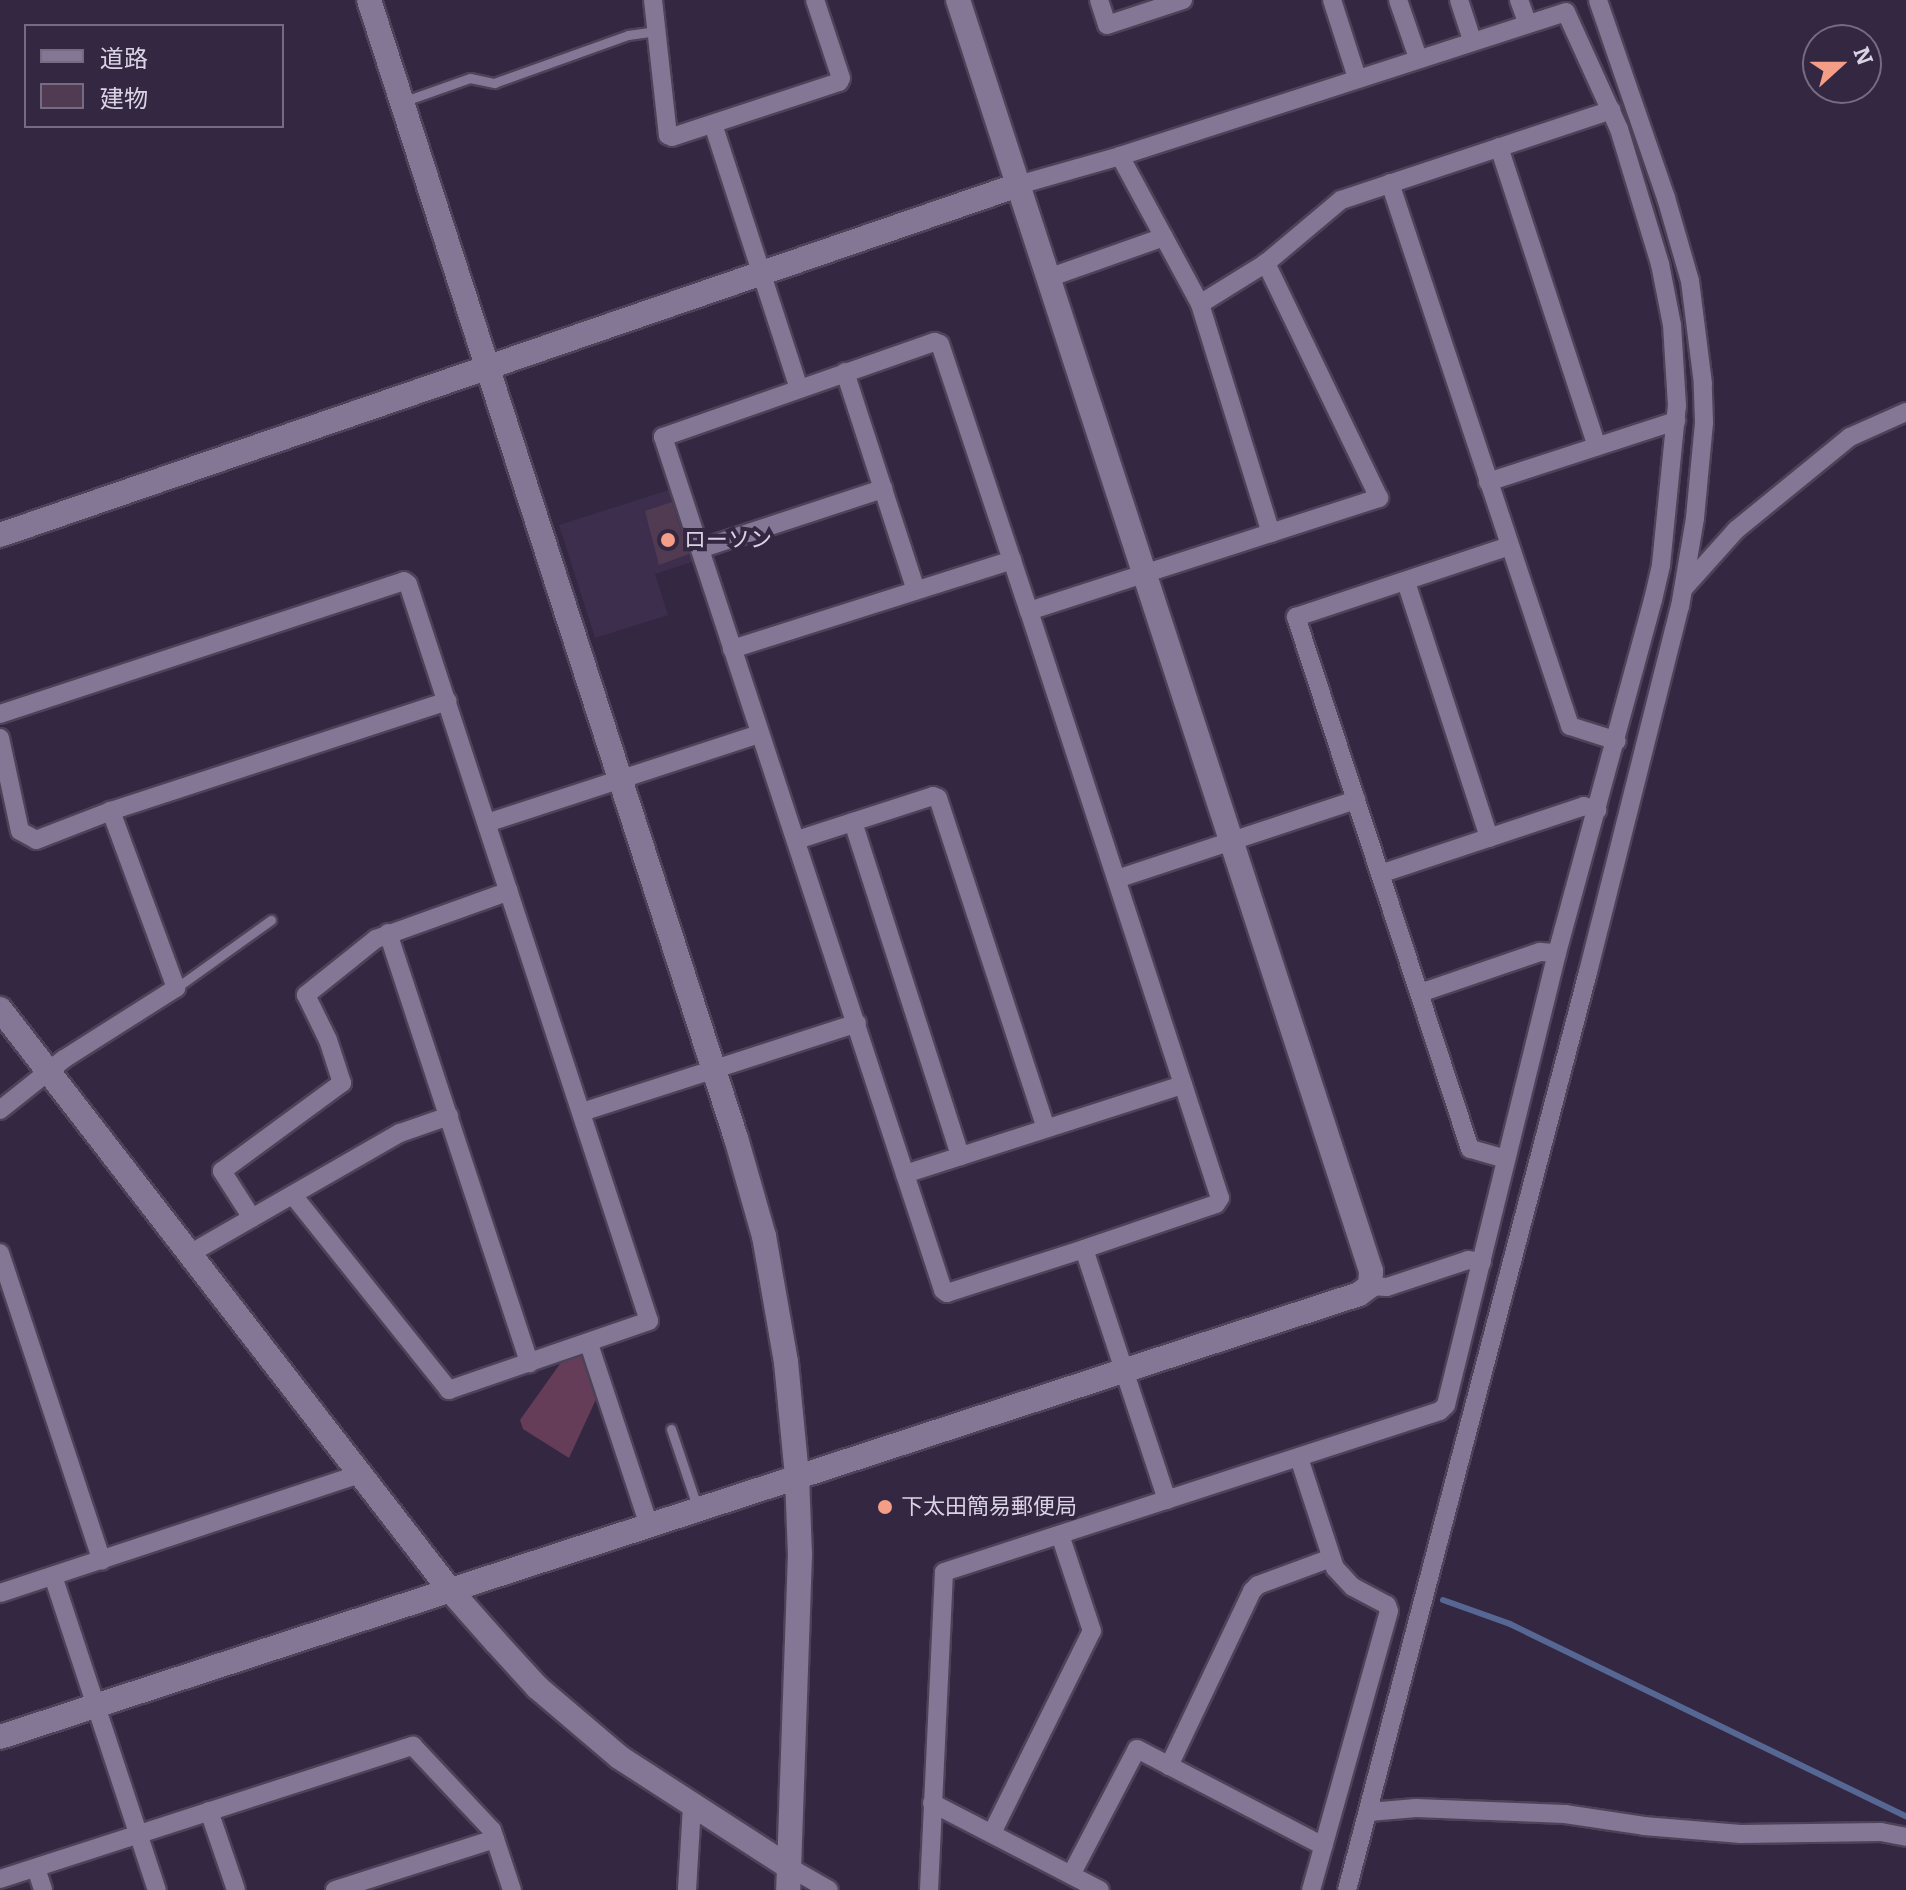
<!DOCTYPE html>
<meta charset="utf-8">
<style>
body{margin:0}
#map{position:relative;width:1906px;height:1890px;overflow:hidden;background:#332741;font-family:Bitter,"Noto Sans JP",serif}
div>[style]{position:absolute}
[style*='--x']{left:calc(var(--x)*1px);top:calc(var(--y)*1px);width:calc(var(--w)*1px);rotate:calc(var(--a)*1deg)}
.built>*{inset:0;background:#3d2e4e}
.green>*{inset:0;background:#663d58}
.stream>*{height:6px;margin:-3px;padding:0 3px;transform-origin:3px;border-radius:3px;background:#576793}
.building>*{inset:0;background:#503b53}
.roads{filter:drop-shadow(2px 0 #4d4258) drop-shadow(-2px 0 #4d4258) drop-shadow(0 2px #4d4258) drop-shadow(0 -2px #4d4258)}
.lane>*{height:9px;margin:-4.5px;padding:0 4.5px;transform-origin:4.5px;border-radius:4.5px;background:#847796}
.street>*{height:18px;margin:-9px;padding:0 9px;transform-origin:9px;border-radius:9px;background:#847796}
.secondary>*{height:24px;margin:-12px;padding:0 12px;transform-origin:12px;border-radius:12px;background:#847796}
.dots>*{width:22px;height:22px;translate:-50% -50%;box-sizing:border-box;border:4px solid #332741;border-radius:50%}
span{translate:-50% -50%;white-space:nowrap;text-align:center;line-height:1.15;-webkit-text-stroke:8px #332741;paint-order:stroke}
.poi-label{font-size:22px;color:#dad3e4}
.left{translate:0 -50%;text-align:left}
.legend{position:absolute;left:24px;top:24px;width:260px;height:104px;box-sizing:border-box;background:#332741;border:2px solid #766c82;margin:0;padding:10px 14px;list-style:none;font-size:24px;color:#dad3e4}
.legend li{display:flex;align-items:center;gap:16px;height:40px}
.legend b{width:40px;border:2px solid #766c82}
.north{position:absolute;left:1802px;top:24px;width:80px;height:80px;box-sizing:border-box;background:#332741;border:2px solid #766c82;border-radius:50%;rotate:69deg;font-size:22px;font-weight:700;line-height:32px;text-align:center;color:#dad3e4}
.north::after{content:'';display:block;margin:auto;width:28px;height:36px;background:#f49e88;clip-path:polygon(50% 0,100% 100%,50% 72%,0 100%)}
</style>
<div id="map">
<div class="built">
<div style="clip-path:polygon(672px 489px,695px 561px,655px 574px,668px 615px,595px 638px,559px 525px)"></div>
</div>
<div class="green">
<div style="clip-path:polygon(578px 1355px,585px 1359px,598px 1395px,569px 1458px,523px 1429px,520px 1420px,562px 1361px)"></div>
</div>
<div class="stream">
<div style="--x:1443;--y:1600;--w:71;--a:19.7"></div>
<div style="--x:1510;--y:1624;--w:440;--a:25.9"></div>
</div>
<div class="building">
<div style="clip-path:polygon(672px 502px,689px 554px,659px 565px,645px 511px)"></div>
</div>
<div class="roads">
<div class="lane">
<div style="--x:402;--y:102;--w:72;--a:-19.4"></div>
<div style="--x:470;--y:78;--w:25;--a:12"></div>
<div style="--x:494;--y:83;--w:142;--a:-19.7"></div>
<div style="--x:628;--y:35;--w:27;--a:-8"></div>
<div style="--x:176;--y:988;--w:117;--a:-35.6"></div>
<div style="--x:671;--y:1429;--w:84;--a:71.4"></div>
</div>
<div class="street">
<div style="--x:653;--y:0;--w:136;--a:83.7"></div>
<div style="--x:668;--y:135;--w:4;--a:27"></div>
<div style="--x:672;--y:137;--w:176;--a:-18.2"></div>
<div style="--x:839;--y:82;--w:4;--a:-63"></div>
<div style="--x:841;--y:78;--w:82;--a:-108.4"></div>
<div style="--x:1099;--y:0;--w:26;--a:72"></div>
<div style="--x:1107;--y:25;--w:80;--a:-18.2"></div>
<div style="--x:1332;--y:0;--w:82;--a:72.2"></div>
<div style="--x:1398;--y:0;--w:61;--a:71"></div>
<div style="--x:1459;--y:0;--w:42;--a:72"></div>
<div style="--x:1519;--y:0;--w:23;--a:70"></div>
<div style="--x:713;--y:124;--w:278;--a:72"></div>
<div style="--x:1499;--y:147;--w:315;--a:71.9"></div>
<div style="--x:1120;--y:156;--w:168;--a:61.6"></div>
<div style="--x:1200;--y:304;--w:240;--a:72.8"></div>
<div style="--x:1390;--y:183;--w:572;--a:71.66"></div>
<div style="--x:1570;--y:726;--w:49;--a:17.7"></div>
<div style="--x:1048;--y:278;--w:123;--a:-19.5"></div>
<div style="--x:1200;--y:304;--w:78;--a:-31.8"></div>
<div style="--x:1266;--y:263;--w:98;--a:-40"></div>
<div style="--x:1341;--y:200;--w:285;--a:-18.4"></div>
<div style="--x:845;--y:372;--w:229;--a:72"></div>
<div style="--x:1488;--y:482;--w:198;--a:-18"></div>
<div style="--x:700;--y:549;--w:193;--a:-18.2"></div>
<div style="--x:1406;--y:582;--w:269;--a:72"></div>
<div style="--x:1684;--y:588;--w:78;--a:-48.1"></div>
<div style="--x:1736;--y:530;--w:147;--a:-39.2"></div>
<div style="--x:1850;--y:437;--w:61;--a:-24.1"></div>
<div style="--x:1029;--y:611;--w:617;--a:71.98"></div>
<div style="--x:1220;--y:1198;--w:7;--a:124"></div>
<div style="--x:1216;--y:1204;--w:139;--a:161.2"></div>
<div style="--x:732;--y:649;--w:294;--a:-17.6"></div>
<div style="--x:0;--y:714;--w:425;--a:-18.2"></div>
<div style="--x:404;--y:581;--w:5;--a:37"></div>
<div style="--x:408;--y:584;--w:775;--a:71.89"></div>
<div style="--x:649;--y:1321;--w:212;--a:161"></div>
<div style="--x:449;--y:1390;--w:250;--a:-128.7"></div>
<div style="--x:0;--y:738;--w:95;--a:77.9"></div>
<div style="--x:20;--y:831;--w:18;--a:29"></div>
<div style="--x:36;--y:840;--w:80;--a:-21.1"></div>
<div style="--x:111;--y:811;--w:354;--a:-18.1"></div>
<div style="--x:853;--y:822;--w:351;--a:72.2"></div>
<div style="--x:487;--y:823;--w:287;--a:-18.1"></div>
<div style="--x:797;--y:840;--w:143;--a:-17.9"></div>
<div style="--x:933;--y:796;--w:5;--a:22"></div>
<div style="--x:938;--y:798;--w:347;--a:71.9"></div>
<div style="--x:1380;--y:874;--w:215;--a:-18.4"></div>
<div style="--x:1584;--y:806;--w:14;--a:17"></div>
<div style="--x:1117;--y:879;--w:252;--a:-18.3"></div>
<div style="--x:388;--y:933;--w:453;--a:71.8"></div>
<div style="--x:1420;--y:993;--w:127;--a:-18.9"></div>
<div style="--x:1540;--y:952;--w:17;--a:3"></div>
<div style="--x:0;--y:1110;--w:82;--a:-38.6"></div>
<div style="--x:64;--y:1059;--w:133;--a:-32.4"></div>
<div style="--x:176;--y:988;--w:189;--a:-110.2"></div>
<div style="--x:582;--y:1112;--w:289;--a:-17.9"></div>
<div style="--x:1506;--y:1159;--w:37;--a:-164"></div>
<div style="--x:1470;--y:1149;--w:560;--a:-108.11"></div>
<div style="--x:1296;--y:617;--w:225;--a:-18.4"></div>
<div style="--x:905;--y:1174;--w:292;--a:-17.8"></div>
<div style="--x:252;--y:1218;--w:56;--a:-122.6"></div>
<div style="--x:222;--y:1171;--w:149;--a:-36.3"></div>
<div style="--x:342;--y:1083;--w:45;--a:-108"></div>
<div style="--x:328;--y:1040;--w:50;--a:-116.1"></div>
<div style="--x:306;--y:995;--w:90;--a:-38.7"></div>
<div style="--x:376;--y:939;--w:141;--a:-19.8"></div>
<div style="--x:0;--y:1253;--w:324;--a:71.7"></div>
<div style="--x:191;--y:1253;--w:241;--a:-29.9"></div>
<div style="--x:400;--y:1133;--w:52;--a:-19.1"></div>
<div style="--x:1370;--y:1286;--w:17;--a:3"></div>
<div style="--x:1387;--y:1287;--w:85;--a:-18.4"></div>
<div style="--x:1468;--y:1260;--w:14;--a:8"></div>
<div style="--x:589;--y:1344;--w:191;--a:71.7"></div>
<div style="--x:1299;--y:1458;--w:116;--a:71.9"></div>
<div style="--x:1335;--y:1568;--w:26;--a:47"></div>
<div style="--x:1353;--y:1587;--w:38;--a:28"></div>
<div style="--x:1387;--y:1605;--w:6;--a:72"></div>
<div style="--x:1389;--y:1611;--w:290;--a:105.6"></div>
<div style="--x:1167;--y:1500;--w:264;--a:-108.3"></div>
<div style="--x:1084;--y:1249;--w:144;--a:162.2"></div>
<div style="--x:947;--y:1293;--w:5;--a:-143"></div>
<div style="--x:943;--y:1290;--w:898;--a:-108.17"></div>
<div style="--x:663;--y:437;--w:288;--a:-19.3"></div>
<div style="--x:935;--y:342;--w:5;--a:22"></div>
<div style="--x:940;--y:344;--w:281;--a:71.6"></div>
<div style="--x:1029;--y:611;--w:368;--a:-17.9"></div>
<div style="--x:1379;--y:498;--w:261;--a:-115.7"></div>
<div style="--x:53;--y:1576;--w:331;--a:71.7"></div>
<div style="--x:0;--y:1593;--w:382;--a:-18.3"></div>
<div style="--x:1169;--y:1766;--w:194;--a:-64.6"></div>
<div style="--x:1252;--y:1591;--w:8;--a:-45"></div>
<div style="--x:1258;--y:1585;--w:78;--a:-20.3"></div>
<div style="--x:932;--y:1803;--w:189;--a:27.4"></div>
<div style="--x:209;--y:1811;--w:83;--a:71.1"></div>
<div style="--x:1369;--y:1812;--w:47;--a:-4.9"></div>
<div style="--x:1416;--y:1808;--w:149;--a:2.3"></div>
<div style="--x:1565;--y:1814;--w:80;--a:8.6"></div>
<div style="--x:1644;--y:1826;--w:97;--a:4.7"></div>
<div style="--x:1741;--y:1834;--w:140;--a:-0.8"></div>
<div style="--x:1881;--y:1832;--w:25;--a:11"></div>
<div style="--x:992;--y:1833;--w:225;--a:-63.7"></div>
<div style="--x:1092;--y:1631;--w:101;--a:-108.4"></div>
<div style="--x:789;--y:1867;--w:46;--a:29.9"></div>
<div style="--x:36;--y:1868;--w:23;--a:72"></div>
<div style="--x:1071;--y:1875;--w:142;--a:-62.4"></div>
<div style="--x:1137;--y:1749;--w:210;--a:27.5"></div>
<div style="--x:0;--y:1879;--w:434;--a:-17.9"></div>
<div style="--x:413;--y:1746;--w:115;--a:46.8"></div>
<div style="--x:492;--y:1830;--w:63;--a:71.6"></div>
<div style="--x:335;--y:1890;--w:168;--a:-17.7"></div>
<div style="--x:687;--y:1890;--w:84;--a:-86.6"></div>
<div style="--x:929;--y:1890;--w:318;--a:-87.3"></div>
<div style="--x:944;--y:1572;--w:521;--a:-17.98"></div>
<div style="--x:1440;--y:1411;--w:8;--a:-45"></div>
<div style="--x:1446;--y:1405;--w:465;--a:-76.2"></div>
<div style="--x:1557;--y:953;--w:366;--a:-74.8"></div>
<div style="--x:1653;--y:600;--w:36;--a:-77"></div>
<div style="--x:1661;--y:565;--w:160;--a:-84.3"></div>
<div style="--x:1677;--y:406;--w:81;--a:-93.5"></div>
<div style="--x:1672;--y:325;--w:62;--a:-101.1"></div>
<div style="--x:1660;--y:264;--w:141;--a:-106.9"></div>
<div style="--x:1619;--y:129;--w:128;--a:-114.4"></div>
<div style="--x:1566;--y:12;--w:469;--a:162.1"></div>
<div style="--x:1120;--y:156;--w:106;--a:164.1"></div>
<div style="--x:1347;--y:1890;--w:949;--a:-75.29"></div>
<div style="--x:1588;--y:972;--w:376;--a:-75.9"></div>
<div style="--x:1680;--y:607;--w:90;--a:-80.4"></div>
<div style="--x:1695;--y:518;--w:96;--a:-84.6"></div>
<div style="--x:1704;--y:422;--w:38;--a:-92"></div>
<div style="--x:1703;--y:384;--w:104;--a:-97.2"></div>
<div style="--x:1690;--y:281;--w:86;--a:-106.1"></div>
<div style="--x:1666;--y:198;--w:209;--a:-109"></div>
</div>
<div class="secondary">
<div style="--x:369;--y:0;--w:1196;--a:72.13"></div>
<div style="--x:736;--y:1138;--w:102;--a:74.1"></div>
<div style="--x:764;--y:1236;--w:128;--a:80.1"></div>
<div style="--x:786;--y:1362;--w:116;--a:84.5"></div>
<div style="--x:797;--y:1477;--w:77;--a:87.8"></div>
<div style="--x:800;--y:1554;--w:313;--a:92"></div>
<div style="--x:0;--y:535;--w:1076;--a:-18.97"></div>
<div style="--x:0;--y:1009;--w:735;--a:52.24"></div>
<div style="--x:450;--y:1590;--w:69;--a:48.5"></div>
<div style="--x:496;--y:1642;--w:62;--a:47.6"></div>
<div style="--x:538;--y:1688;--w:106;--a:40.4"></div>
<div style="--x:619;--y:1757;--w:202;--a:32.9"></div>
<div style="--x:789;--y:1867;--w:23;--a:92"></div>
<div style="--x:0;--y:1737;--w:1429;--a:-18.05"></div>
<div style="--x:1359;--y:1294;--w:14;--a:-36"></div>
<div style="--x:1370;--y:1286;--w:15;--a:-86"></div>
<div style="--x:1371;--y:1271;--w:1336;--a:-108"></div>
</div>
</div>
<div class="dots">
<div style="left:668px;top:540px;background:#f49e88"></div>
<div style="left:885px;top:1507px;background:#f49e88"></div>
</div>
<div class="poi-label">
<span class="left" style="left:684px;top:540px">ローソン</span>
<span class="left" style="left:901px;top:1507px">下太田簡易郵便局</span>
</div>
<ul class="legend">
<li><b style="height:10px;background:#847796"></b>道路</li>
<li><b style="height:22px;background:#503b53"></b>建物</li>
</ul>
<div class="north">N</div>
</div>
